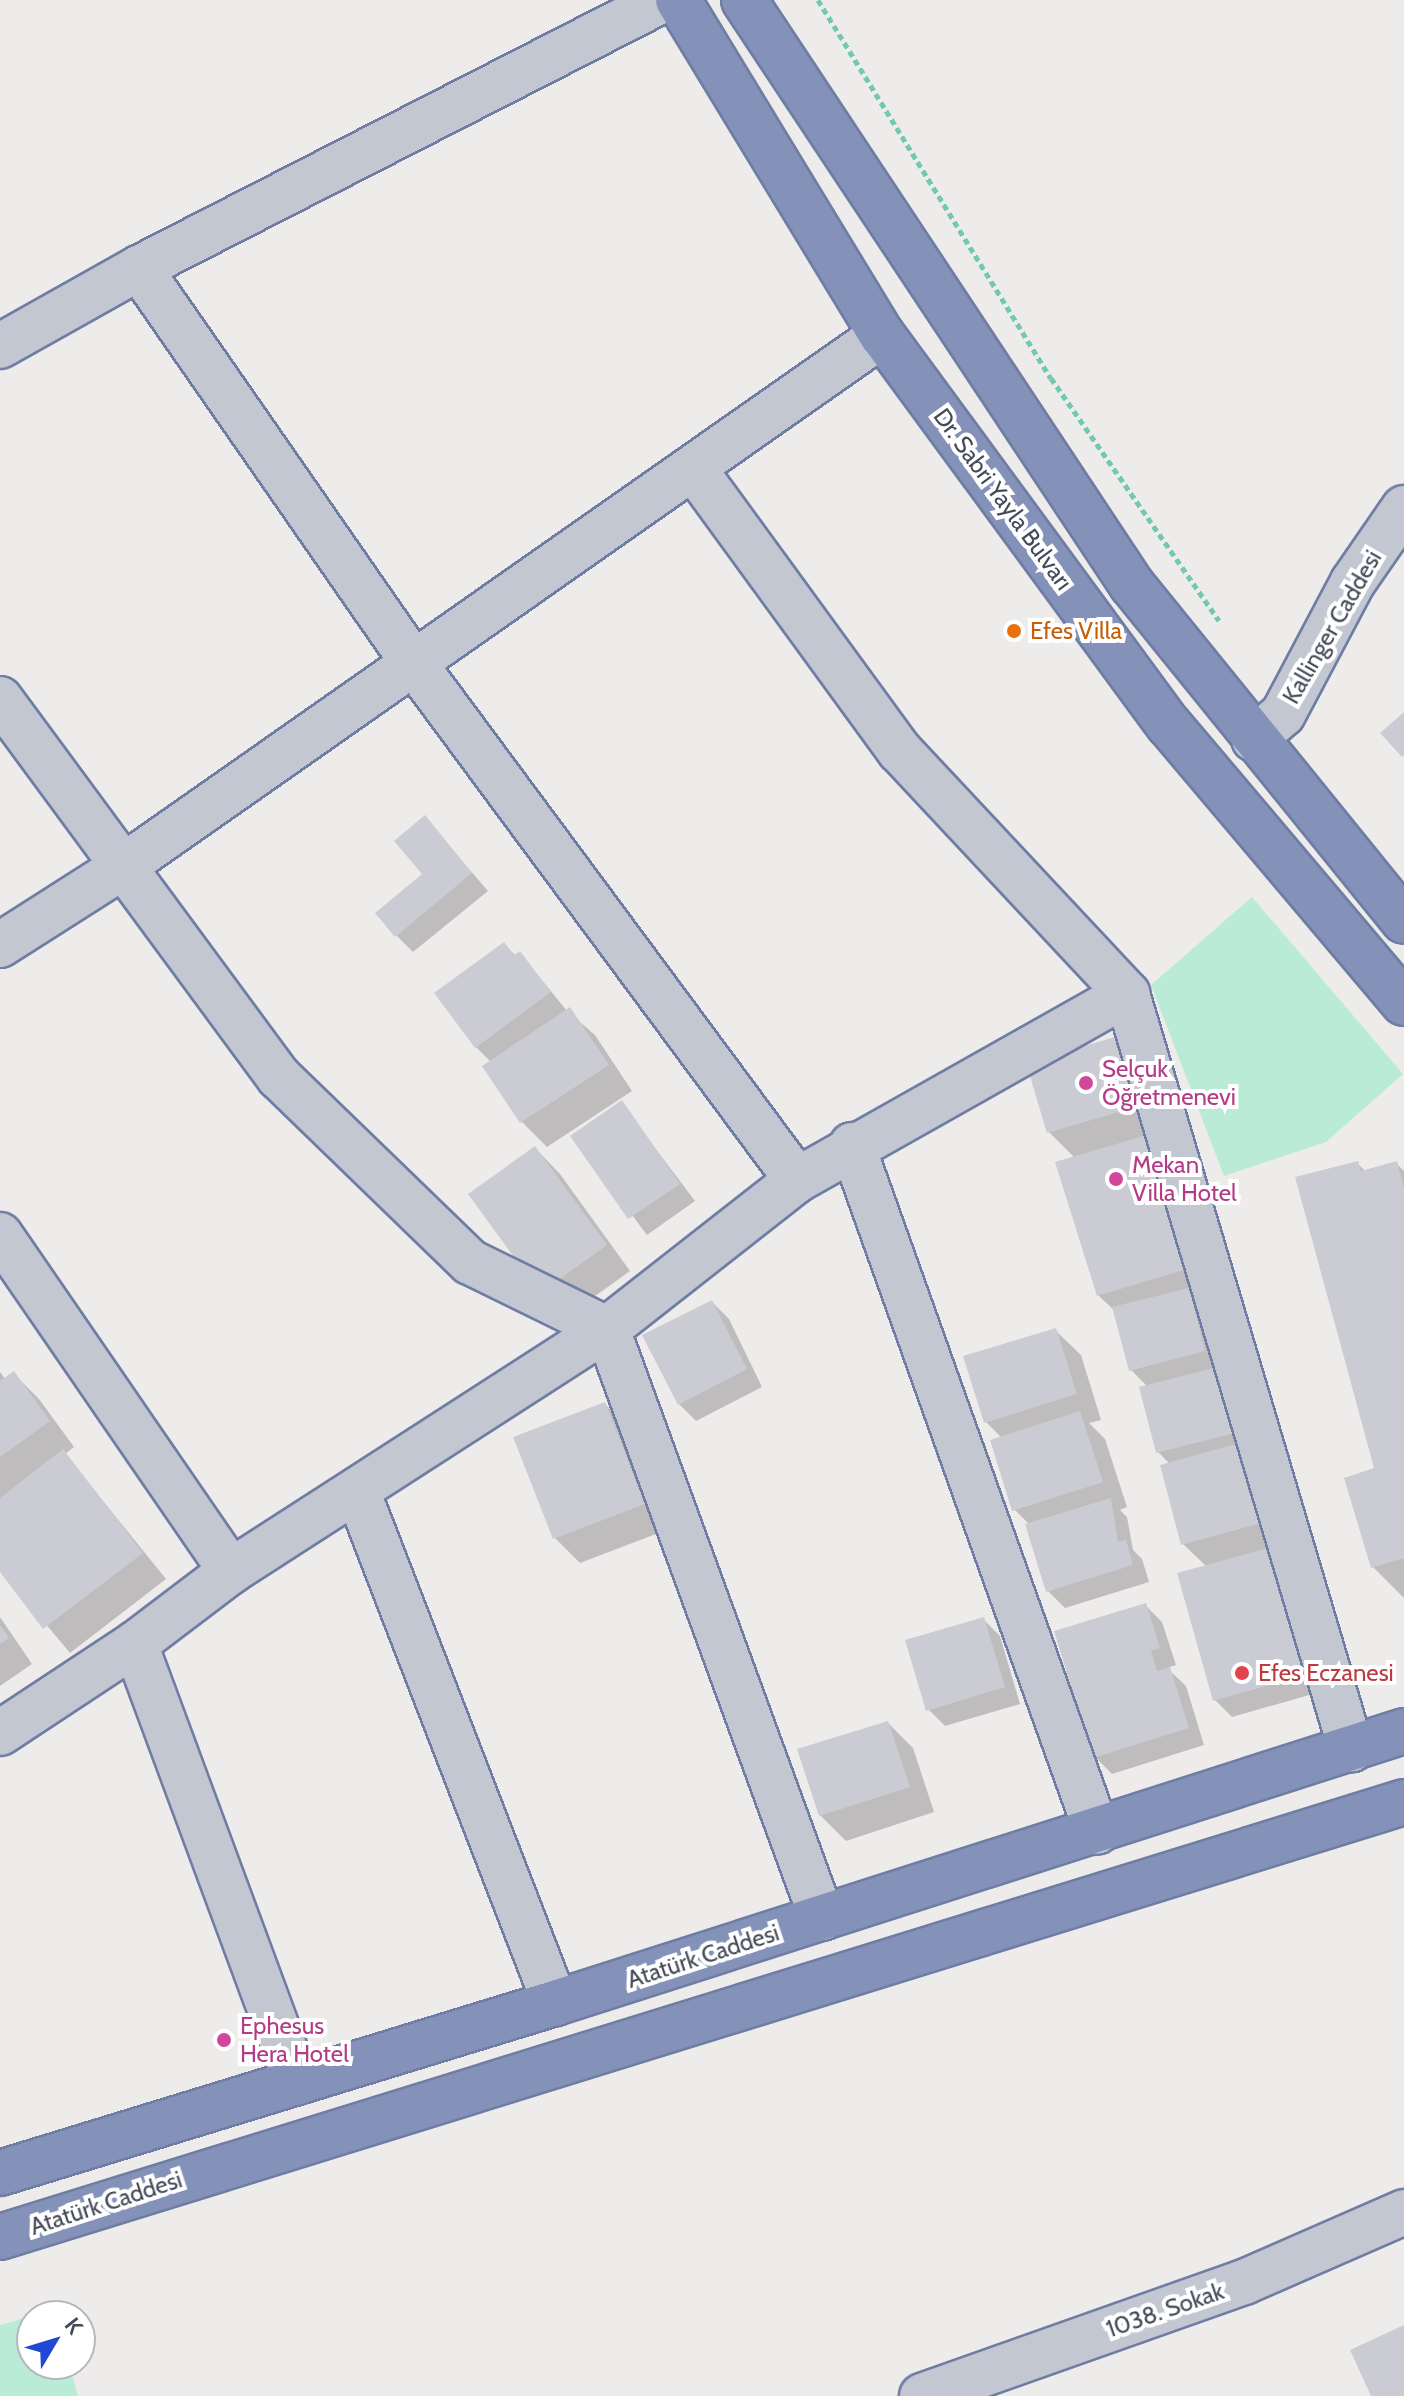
<!DOCTYPE html>
<meta charset="utf-8">
<style>
body{margin:0}
#map{position:relative;width:1404px;height:2396px;overflow:hidden;background:#eeeceb;font-family:Cabin,sans-serif}
div>[style]{position:absolute}
[style*='--x']{left:calc(var(--x)*1px);top:calc(var(--y)*1px);width:calc(var(--w)*1px);rotate:calc(var(--a)*1deg)}
.green>*{inset:0;background:#b9ebd7}
.shadow>*{inset:0;background:#0003}
.building>*{inset:0;background:#cbccd3}
.path>*{height:5px;margin-top:-2.5px;transform-origin:0;background:repeating-linear-gradient(90deg,#73c8b0 0 6px,transparent 0 10px)}
.roads{filter:drop-shadow(2px 0 #6f7da4) drop-shadow(-2px 0 #6f7da4) drop-shadow(0 2px #6f7da4) drop-shadow(0 -2px #6f7da4)}
.street>*{height:44px;margin:-22px;padding:0 22px;transform-origin:22px;border-radius:22px;background:#c2c7d2}
.highway>*{height:44px;margin:-22px;padding:0 22px;transform-origin:22px;border-radius:22px;background:#8492b9}
.dots>*{width:22px;height:22px;translate:-50% -50%;box-sizing:border-box;border:4px solid #fff;border-radius:50%}
span{translate:-50% -50%;white-space:nowrap;text-align:center;line-height:1.15;-webkit-text-stroke:8px #fff;paint-order:stroke}
.street-label{font-size:24px;color:#444a57}
.food-label{font-size:24px;color:#c56008}
.left{translate:0 -50%;text-align:left}
.hotel-label{font-size:24px;color:#b23c85}
.health-label{font-size:24px;color:#be3a42}
.north{position:absolute;left:16px;top:2300px;width:80px;height:80px;box-sizing:border-box;background:#fff;border:2px solid #b4b7bc;border-radius:50%;rotate:52deg;font-size:22px;font-weight:700;line-height:32px;text-align:center;color:#444a57}
.north::after{content:'';display:block;margin:auto;width:28px;height:36px;background:#2048d3;clip-path:polygon(50% 0,100% 100%,50% 72%,0 100%)}
</style>
<div id="map">
<div class="green">
<div style="clip-path:polygon(1252px 897px,1403px 1074px,1326px 1142px,1224px 1176px,1151px 985px)"></div>
<div style="clip-path:polygon(32px 2316px,32px 2364px,69px 2364px,78px 2396px,0 2396px,0 2325px)"></div>
</div>
<div class="shadow">
<div style="clip-path:polygon(425px 818px,488px 891px,413px 952px,396px 935px,424px 875px)"></div>
<div style="clip-path:polygon(504px 944px,516px 956px,520px 953px,567px 1011px,595px 1035px,632px 1091px,547px 1147px,522px 1122px,485px 1066px,491px 1062px,476px 1047px)"></div>
<div style="clip-path:polygon(1124px 1036px,1323px 1691px,1232px 1717px,1215px 1700px,1207px 1567px,1183px 1544px,1170px 1464px,1158px 1452px,1148px 1387px,1131px 1370px,1116px 1312px,1098px 1295px,1075px 1158px,1049px 1132px)"></div>
<div style="clip-path:polygon(621px 1103px,695px 1201px,647px 1235px,573px 1136px)"></div>
<div style="clip-path:polygon(535px 1148px,560px 1174px,630px 1271px,566px 1317px,541px 1292px)"></div>
<div style="clip-path:polygon(1357px 1163px,1366px 1172px,1396px 1163px,1404px 1171px,1404px 1598px,1373px 1567px,1379px 1469px)"></div>
<div style="clip-path:polygon(712px 1302px,729px 1319px,762px 1387px,696px 1421px,679px 1404px)"></div>
<div style="clip-path:polygon(1055px 1330px,1081px 1355px,1101px 1420px,1089px 1423px,1105px 1439px,1127px 1507px,1120px 1510px,1127px 1517px,1133px 1550px,1142px 1559px,1149px 1582px,1065px 1608px,1048px 1591px,1030px 1525px,1014px 1509px,1002px 1438px,986px 1422px)"></div>
<div style="clip-path:polygon(0 1372px,6px 1380px,14px 1374px,39px 1399px,74px 1447px,65px 1454px,166px 1579px,70px 1653px,0 1569px)"></div>
<div style="clip-path:polygon(605px 1404px,630px 1430px,669px 1529px,580px 1563px,555px 1538px)"></div>
<div style="clip-path:polygon(1145px 1605px,1162px 1622px,1176px 1665px,1167px 1668px,1186px 1686px,1204px 1745px,1112px 1774px,1095px 1757px)"></div>
<div style="clip-path:polygon(0 1617px,32px 1664px,0 1686px)"></div>
<div style="clip-path:polygon(983px 1619px,1000px 1636px,1020px 1704px,945px 1726px,928px 1709px)"></div>
<div style="clip-path:polygon(888px 1723px,913px 1748px,934px 1812px,846px 1841px,820px 1815px)"></div>
</div>
<div class="building">
<div style="clip-path:polygon(1404px 712px,1404px 755px,1402px 757px,1380px 733px)"></div>
<div style="clip-path:polygon(425px 815px,472px 873px,395px 937px,375px 913px,422px 874px,394px 841px)"></div>
<div style="clip-path:polygon(504px 942px,514px 955px,520px 951px,551px 992px,475px 1048px,434px 993px)"></div>
<div style="clip-path:polygon(570px 1007px,609px 1065px,520px 1123px,482px 1066px)"></div>
<div style="clip-path:polygon(1125px 1034px,1146px 1104px,1047px 1133px,1026px 1063px)"></div>
<div style="clip-path:polygon(622px 1100px,680px 1184px,628px 1219px,570px 1136px)"></div>
<div style="clip-path:polygon(1157px 1132px,1197px 1266px,1097px 1296px,1055px 1162px)"></div>
<div style="clip-path:polygon(535px 1146px,607px 1245px,540px 1293px,468px 1194px)"></div>
<div style="clip-path:polygon(1358px 1161px,1361px 1171px,1397px 1161px,1404px 1189px,1404px 1558px,1371px 1568px,1344px 1478px,1374px 1468px,1295px 1177px)"></div>
<div style="clip-path:polygon(1189px 1288px,1205px 1351px,1129px 1371px,1112px 1307px)"></div>
<div style="clip-path:polygon(712px 1300px,747px 1369px,678px 1405px,642px 1335px)"></div>
<div style="clip-path:polygon(1056px 1328px,1077px 1394px,984px 1423px,963px 1356px)"></div>
<div style="clip-path:polygon(1226px 1365px,1243px 1431px,1156px 1453px,1139px 1387px)"></div>
<div style="clip-path:polygon(14px 1371px,50px 1421px,0 1457px,0 1381px)"></div>
<div style="clip-path:polygon(605px 1402px,645px 1504px,553px 1539px,513px 1437px)"></div>
<div style="clip-path:polygon(1080px 1411px,1103px 1482px,1012px 1511px,990px 1440px)"></div>
<div style="clip-path:polygon(1243px 1442px,1265px 1522px,1181px 1545px,1160px 1465px)"></div>
<div style="clip-path:polygon(63px 1449px,143px 1553px,43px 1629px,0 1572px,0 1498px)"></div>
<div style="clip-path:polygon(1111px 1498px,1118px 1542px,1126px 1540px,1133px 1565px,1046px 1592px,1025px 1524px)"></div>
<div style="clip-path:polygon(1272px 1547px,1308px 1674px,1213px 1701px,1177px 1573px)"></div>
<div style="clip-path:polygon(1146px 1603px,1160px 1648px,1151px 1651px,1157px 1671px,1170px 1667px,1189px 1728px,1093px 1758px,1054px 1631px)"></div>
<div style="clip-path:polygon(984px 1617px,1005px 1687px,926px 1711px,905px 1640px)"></div>
<div style="clip-path:polygon(0 1625px,9px 1638px,0 1644px)"></div>
<div style="clip-path:polygon(888px 1721px,910px 1787px,819px 1816px,797px 1749px)"></div>
<div style="clip-path:polygon(1404px 2325px,1404px 2396px,1371px 2396px,1350px 2350px)"></div>
</div>
<div class="path">
<div style="--x:818;--y:0;--w:444;--a:58.4"></div>
<div style="--x:1051;--y:378;--w:295;--a:55.3"></div>
</div>
<div class="roads">
<div class="street">
<div style="--x:139;--y:268;--w:480;--a:55.2"></div>
<div style="--x:413;--y:662;--w:645;--a:53.45"></div>
<div style="--x:0;--y:346;--w:159;--a:-29.3"></div>
<div style="--x:139;--y:268;--w:589;--a:-27.09"></div>
<div style="--x:694;--y:469;--w:349;--a:53.9"></div>
<div style="--x:900;--y:751;--w:333;--a:46.9"></div>
<div style="--x:0;--y:699;--w:470;--a:53.6"></div>
<div style="--x:279;--y:1077;--w:266;--a:44.1"></div>
<div style="--x:470;--y:1262;--w:153;--a:26.1"></div>
<div style="--x:607;--y:1329;--w:627;--a:69.95"></div>
<div style="--x:1254;--y:739;--w:38;--a:-41"></div>
<div style="--x:1283;--y:714;--w:149;--a:-62.1"></div>
<div style="--x:1353;--y:582;--w:90;--a:-55.4"></div>
<div style="--x:0;--y:945;--w:143;--a:-32.5"></div>
<div style="--x:121;--y:868;--w:929;--a:-35.01"></div>
<div style="--x:852;--y:1145;--w:729;--a:70.37"></div>
<div style="--x:0;--y:1235;--w:408;--a:55.5"></div>
<div style="--x:358;--y:1493;--w:547;--a:68.88"></div>
<div style="--x:135;--y:1644;--w:467;--a:69.7"></div>
<div style="--x:0;--y:1733;--w:162;--a:-33.4"></div>
<div style="--x:135;--y:1644;--w:121;--a:-37.2"></div>
<div style="--x:231;--y:1571;--w:447;--a:-32.8"></div>
<div style="--x:607;--y:1329;--w:241;--a:-38.1"></div>
<div style="--x:797;--y:1180;--w:379;--a:-29.4"></div>
<div style="--x:1127;--y:994;--w:788;--a:73.47"></div>
<div style="--x:922;--y:2396;--w:342;--a:-19.5"></div>
<div style="--x:1244;--y:2282;--w:175;--a:-23.6"></div>
</div>
<div class="highway">
<div style="--x:678;--y:0;--w:392;--a:58.7"></div>
<div style="--x:882;--y:335;--w:484;--a:53.7"></div>
<div style="--x:1169;--y:725;--w:364;--a:49.8"></div>
<div style="--x:744;--y:0;--w:702;--a:56.45"></div>
<div style="--x:1132;--y:585;--w:432;--a:51"></div>
<div style="--x:0;--y:2173;--w:580;--a:-17.03"></div>
<div style="--x:555;--y:2003;--w:892;--a:-17.76"></div>
<div style="--x:0;--y:2237;--w:1470;--a:-17.21"></div>
</div>
</div>
<div class="dots">
<div style="left:1014px;top:631px;background:#e8710a"></div>
<div style="left:1086px;top:1083px;background:#d1479c"></div>
<div style="left:1116px;top:1179px;background:#d1479c"></div>
<div style="left:1242px;top:1673px;background:#e0444e"></div>
<div style="left:224px;top:2040px;background:#d1479c"></div>
</div>
<div class="street-label">
<span style="left:1003px;top:499px;rotate:54deg">Dr. Sabri Yayla Bulvarı</span>
<span style="left:1332px;top:627px;rotate:-60deg">Kallinger Caddesi</span>
<span style="left:703px;top:1956px;rotate:-18deg">Atatürk Caddesi</span>
<span style="left:106px;top:2203px;rotate:-18deg">Atatürk Caddesi</span>
<span style="left:1165px;top:2310px;rotate:-19deg">1038. Sokak</span>
</div>
<div class="food-label">
<span class="left" style="left:1030px;top:631px">Efes Villa</span>
</div>
<div class="hotel-label">
<span class="left" style="left:1102px;top:1083px">Selçuk<br>Öğretmenevi</span>
<span class="left" style="left:1132px;top:1179px">Mekan<br>Villa Hotel</span>
<span class="left" style="left:240px;top:2040px">Ephesus<br>Hera Hotel</span>
</div>
<div class="health-label">
<span class="left" style="left:1258px;top:1673px">Efes Eczanesi</span>
</div>
<div class="north">K</div>
</div>
